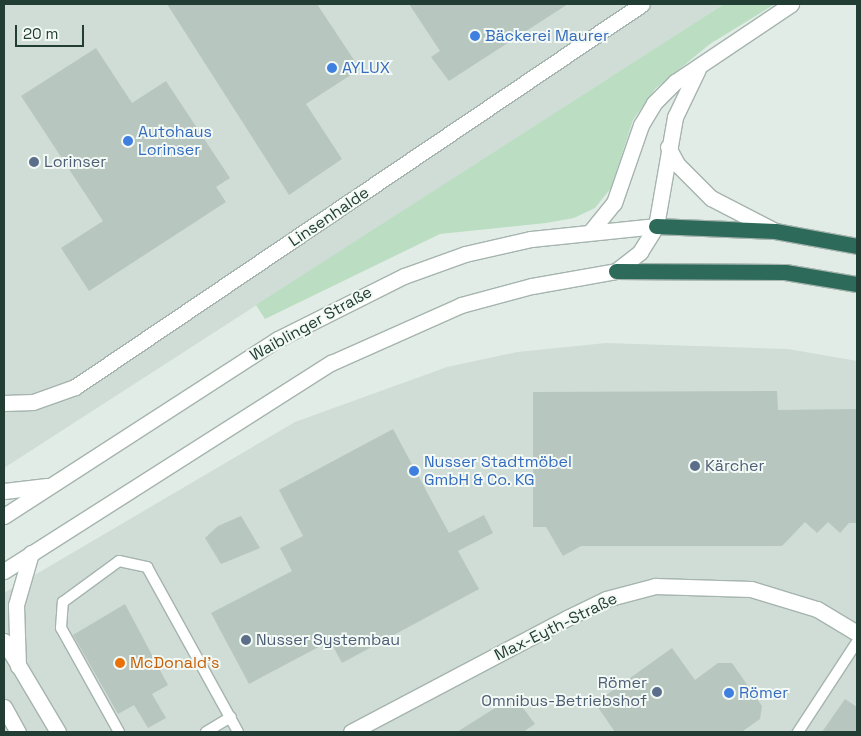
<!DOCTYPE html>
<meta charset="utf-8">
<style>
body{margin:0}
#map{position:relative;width:861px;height:736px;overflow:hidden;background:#e2ece7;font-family:"Space Grotesk",sans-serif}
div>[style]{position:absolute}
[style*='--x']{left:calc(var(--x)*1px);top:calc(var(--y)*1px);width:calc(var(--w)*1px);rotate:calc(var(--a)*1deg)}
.built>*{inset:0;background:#d0dcd6}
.green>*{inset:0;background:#bbdec2}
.building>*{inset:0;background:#b7c7c0}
.roads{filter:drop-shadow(1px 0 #a5b4ae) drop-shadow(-1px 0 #a5b4ae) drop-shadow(0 1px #a5b4ae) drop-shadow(0 -1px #a5b4ae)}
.lane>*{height:10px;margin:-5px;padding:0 5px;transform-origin:5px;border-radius:5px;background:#fff}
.street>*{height:15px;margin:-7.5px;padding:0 7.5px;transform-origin:7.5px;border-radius:7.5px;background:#fff}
.secondary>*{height:15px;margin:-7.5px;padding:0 7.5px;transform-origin:7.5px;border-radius:7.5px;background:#fff}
.highway>*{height:15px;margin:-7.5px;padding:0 7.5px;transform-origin:7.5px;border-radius:7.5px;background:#2d6a59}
.dots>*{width:14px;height:14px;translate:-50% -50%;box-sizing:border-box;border:2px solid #f3f9f5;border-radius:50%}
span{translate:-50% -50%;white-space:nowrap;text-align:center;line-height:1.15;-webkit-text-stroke:4px #f3f9f5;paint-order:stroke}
.shop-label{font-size:16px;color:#366cbe}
.left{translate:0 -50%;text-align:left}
.service-label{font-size:16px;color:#4e5e75}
.right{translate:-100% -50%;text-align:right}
.street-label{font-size:16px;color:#223e34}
.food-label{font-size:16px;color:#c56008}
.frame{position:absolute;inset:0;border:5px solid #223e34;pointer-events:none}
.scale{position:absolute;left:15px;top:25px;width:69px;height:22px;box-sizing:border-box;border:2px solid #223e34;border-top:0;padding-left:6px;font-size:15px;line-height:18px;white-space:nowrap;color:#223e34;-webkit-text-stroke:4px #f3f9f5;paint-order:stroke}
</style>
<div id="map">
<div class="built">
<div style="clip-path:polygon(4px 4px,724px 4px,4px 468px)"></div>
<div style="clip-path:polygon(606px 343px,788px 349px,857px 361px,857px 732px,4px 732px,4px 593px,295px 422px,447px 367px,517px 352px)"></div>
</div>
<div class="green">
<div style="clip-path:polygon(724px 4px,775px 4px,710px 44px,655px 89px,633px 120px,611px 188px,595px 208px,574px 218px,546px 223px,440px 234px,265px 319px,256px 305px)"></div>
</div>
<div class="building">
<div style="clip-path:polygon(167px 4px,317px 4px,360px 69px,306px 104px,342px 159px,289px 195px)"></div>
<div style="clip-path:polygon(409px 4px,568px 4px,449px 81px,431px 57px,440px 51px)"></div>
<div style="clip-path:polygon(96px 48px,132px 103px,166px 81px,230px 178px,216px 187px,226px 202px,89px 291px,61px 248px,103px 221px,21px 96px)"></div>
<div style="clip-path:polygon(777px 391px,778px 410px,857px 409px,857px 523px,849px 523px,840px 533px,828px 522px,817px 533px,805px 522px,782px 546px,581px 546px,563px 556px,546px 527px,533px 527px,533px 392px)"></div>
<div style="clip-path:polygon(393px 429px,449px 533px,484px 515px,493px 533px,458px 551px,479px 589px,342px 663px,330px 641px,249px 684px,211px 613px,292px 571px,280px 548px,303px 536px,279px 490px)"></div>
<div style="clip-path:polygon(241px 516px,260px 548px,221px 564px,205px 538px,218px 526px)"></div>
<div style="clip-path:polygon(125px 604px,168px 685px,152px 694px,166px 718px,148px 728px,134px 705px,118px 714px,73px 635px)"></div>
<div style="clip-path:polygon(672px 648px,695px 680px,718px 663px,732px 663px,762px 706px,760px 719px,743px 731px,615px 732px,595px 703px)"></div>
<div style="clip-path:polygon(514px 696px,535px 724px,523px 732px,457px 732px)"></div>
<div style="clip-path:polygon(845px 699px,857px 707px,857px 732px,822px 732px)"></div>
</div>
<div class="roads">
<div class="lane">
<div style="--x:119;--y:732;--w:119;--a:-119.1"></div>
<div style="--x:61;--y:628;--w:26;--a:-86"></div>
<div style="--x:63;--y:602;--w:69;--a:-36.2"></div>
<div style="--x:119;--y:561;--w:29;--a:12"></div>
<div style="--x:147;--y:567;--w:188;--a:61.1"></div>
<div style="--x:206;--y:732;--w:29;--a:-31"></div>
<div style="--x:798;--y:732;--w:108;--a:-56.8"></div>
</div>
<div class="street">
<div style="--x:4;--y:403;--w:29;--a:-2"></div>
<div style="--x:33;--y:402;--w:45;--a:-19.7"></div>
<div style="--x:75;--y:387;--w:684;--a:-34.04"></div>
<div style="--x:351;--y:732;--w:244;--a:-27.8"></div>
<div style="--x:567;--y:618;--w:43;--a:-26"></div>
<div style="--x:606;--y:599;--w:51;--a:-14.9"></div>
<div style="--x:655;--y:586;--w:96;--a:1.8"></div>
<div style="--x:751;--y:589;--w:69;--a:16.9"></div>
<div style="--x:817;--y:609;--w:47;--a:31"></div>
</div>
<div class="secondary">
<div style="--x:668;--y:147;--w:19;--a:62"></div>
<div style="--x:677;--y:164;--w:48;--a:45"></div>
<div style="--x:711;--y:198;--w:72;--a:27.3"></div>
<div style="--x:591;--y:231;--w:36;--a:-51"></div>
<div style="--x:614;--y:203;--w:83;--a:-70.9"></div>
<div style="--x:641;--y:125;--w:26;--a:-59"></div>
<div style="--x:654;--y:103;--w:30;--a:-45"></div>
<div style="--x:675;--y:82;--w:140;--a:-33.9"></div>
<div style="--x:4;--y:491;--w:43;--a:-6.6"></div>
<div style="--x:4;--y:516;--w:326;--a:-32.9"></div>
<div style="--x:278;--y:339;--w:141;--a:-26.6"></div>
<div style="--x:404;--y:276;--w:65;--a:-19.8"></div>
<div style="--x:465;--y:254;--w:68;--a:-12.8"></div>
<div style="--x:531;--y:239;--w:126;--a:-5.9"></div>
<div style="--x:4;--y:571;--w:388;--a:-32.5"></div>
<div style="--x:331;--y:363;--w:142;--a:-24"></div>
<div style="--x:461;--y:305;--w:73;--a:-15"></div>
<div style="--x:532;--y:286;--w:85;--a:-10.1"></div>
<div style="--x:616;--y:271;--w:31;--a:-38"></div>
<div style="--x:640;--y:252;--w:31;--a:-58"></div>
<div style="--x:656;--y:226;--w:111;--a:-80.1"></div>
<div style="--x:675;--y:117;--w:53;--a:-64.4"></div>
<div style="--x:4;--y:641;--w:106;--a:59.3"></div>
<div style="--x:18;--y:666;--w:61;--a:-91.9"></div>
<div style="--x:16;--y:605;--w:54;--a:-73.9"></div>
<div style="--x:4;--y:707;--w:29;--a:61"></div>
</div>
<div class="highway">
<div style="--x:656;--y:226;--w:119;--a:2.4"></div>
<div style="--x:775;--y:231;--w:83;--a:10.4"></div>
<div style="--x:616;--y:271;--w:169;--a:0.3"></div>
<div style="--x:785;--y:272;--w:73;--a:9.5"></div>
</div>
</div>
<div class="dots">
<div style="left:475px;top:36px;background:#3f7fe0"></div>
<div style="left:332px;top:68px;background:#3f7fe0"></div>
<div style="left:128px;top:141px;background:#3f7fe0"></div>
<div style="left:34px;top:162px;background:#5c6f8a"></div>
<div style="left:695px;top:466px;background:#5c6f8a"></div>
<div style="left:414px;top:471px;background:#3f7fe0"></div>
<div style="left:246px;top:640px;background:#5c6f8a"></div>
<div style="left:120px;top:663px;background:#e8710a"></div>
<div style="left:657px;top:692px;background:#5c6f8a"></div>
<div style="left:729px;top:693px;background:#3f7fe0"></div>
</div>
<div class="shop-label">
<span class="left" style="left:485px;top:36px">Bäckerei Maurer</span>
<span class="left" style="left:342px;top:68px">AYLUX</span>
<span class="left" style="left:138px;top:141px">Autohaus<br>Lorinser</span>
<span class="left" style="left:424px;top:471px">Nusser Stadtmöbel<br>GmbH &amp; Co. KG</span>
<span class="left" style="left:739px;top:693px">Römer</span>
</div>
<div class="service-label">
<span class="left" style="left:44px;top:162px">Lorinser</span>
<span class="left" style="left:705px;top:466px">Kärcher</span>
<span class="left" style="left:256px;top:640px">Nusser Systembau</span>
<span class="right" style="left:647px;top:692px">Römer<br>Omnibus-Betriebshof</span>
</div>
<div class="street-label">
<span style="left:329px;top:217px;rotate:-34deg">Linsenhalde</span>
<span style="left:311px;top:324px;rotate:-29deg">Waiblinger Straße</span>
<span style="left:556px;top:627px;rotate:-26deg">Max-Eyth-Straße</span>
</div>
<div class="food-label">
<span class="left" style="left:130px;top:663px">McDonald's</span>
</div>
<div class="frame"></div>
<div class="scale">20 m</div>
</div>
